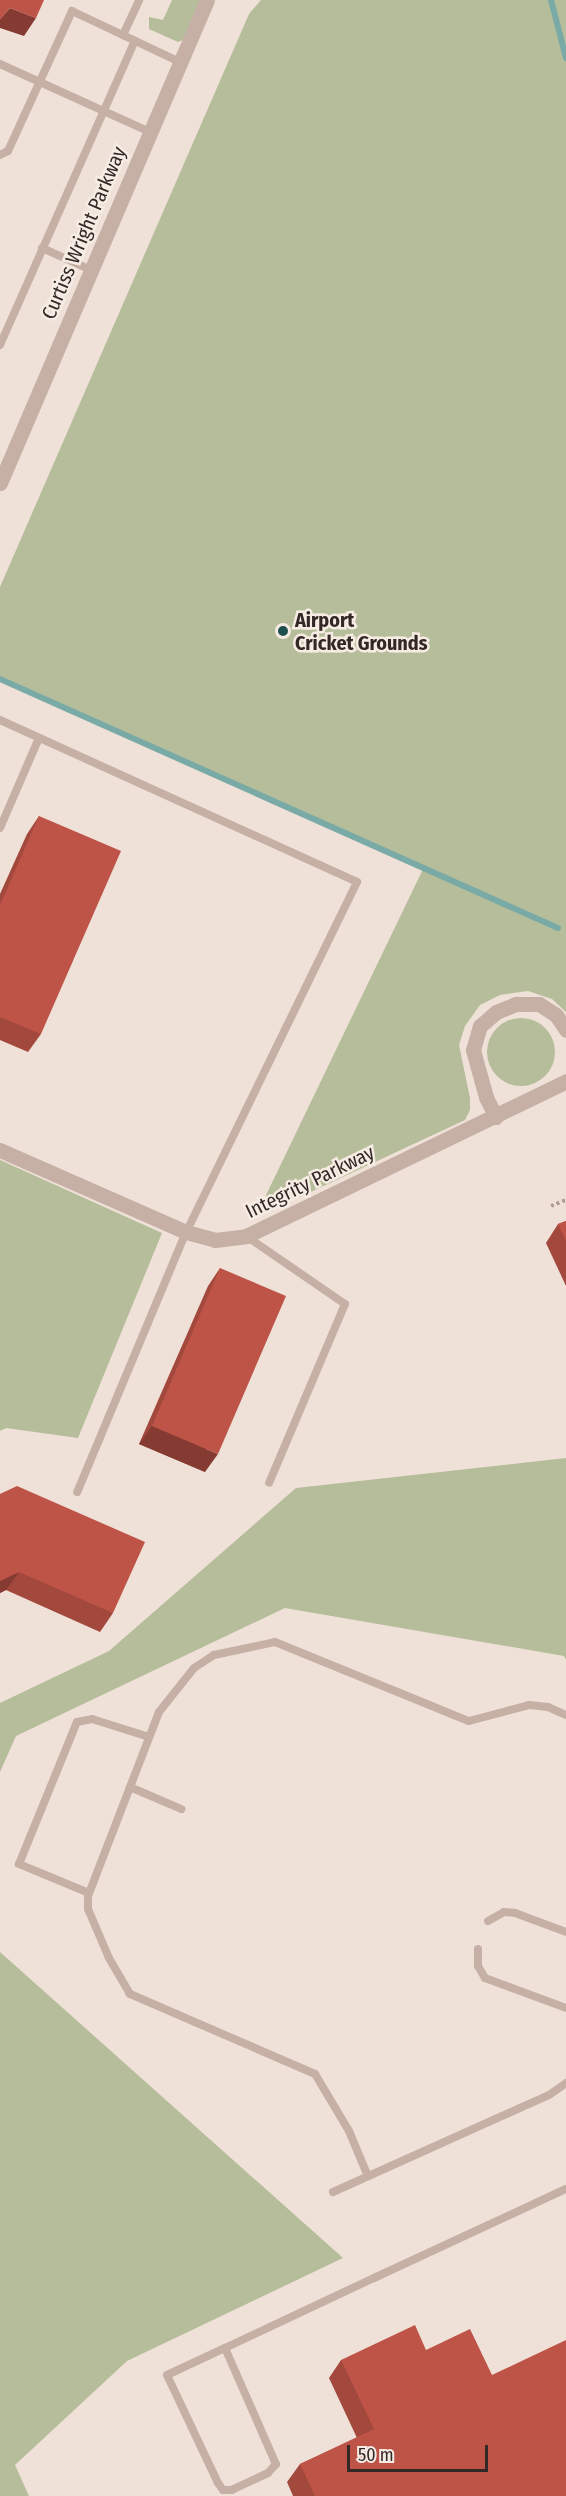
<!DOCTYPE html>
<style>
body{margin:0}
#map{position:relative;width:566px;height:2496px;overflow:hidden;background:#efe1d8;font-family:"Fira Sans Condensed",sans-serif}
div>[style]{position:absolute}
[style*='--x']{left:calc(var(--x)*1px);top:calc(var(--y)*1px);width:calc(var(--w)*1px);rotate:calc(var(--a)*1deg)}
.green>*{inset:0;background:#b6bd9a}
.round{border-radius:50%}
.stream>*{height:6px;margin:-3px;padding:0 3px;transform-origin:3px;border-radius:3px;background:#79aaa6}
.path>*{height:4px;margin-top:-2px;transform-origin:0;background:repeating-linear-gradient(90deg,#b29a90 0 3px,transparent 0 6px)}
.service>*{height:8px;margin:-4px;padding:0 4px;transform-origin:4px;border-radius:4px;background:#c6b0a5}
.minor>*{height:15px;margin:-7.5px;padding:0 7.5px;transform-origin:7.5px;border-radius:7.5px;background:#c6b0a5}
.wall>*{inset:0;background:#a3483d}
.shaded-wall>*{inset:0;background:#853b32}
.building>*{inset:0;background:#be5447}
.dots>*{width:16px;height:16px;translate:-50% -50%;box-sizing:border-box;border:3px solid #f7ece4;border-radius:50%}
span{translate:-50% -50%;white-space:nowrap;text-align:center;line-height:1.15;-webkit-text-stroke:5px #f7ece4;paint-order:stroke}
.street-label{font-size:20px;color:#322826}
.poi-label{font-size:20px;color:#322826;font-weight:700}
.left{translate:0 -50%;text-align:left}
.scale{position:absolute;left:347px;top:2445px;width:141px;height:27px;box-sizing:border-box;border:3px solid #322826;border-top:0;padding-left:8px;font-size:18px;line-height:21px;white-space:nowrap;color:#322826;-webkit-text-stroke:4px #f7ece4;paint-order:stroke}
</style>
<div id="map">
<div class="green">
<div style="clip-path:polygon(172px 0,202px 0,185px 39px,178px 42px,149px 29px,149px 17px,163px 20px)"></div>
<div style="clip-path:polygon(261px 0,566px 0,566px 1012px,552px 999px,528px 991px,500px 995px,480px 1005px,465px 1026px,459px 1045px,470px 1098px,470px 1110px,465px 1120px,255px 1218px,424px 867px,0 676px,0 587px,249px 14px)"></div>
<div class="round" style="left:487px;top:1018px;width:68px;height:68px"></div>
<div style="clip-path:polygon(0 1160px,162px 1233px,78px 1438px,6px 1428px,0 1431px)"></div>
<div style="clip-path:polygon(566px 1458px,566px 1660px,564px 1656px,285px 1608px,16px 1736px,0 1772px,0 1703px,109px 1651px,296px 1488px)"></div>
<div style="clip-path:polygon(0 1952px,343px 2258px,127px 2361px,15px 2465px,29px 2496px,0 2496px)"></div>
</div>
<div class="stream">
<div style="--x:551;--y:0;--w:60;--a:75.5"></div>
<div style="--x:0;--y:679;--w:611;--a:24.05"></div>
</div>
<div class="path">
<div style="--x:551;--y:1206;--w:16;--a:-22"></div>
</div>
<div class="service">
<div style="--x:123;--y:35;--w:38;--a:-65"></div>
<div style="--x:0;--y:64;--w:165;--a:24.4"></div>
<div style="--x:0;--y:155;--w:9;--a:-27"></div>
<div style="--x:8;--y:151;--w:154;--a:-65.4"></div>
<div style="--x:72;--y:11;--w:119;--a:25.3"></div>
<div style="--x:42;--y:248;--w:54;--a:24.2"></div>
<div style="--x:0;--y:345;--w:333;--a:-66.1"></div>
<div style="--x:0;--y:720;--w:392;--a:24.4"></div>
<div style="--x:357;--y:882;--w:390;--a:116"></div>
<div style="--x:186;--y:1232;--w:282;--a:112.7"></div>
<div style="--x:0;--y:828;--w:98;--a:-66.6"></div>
<div style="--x:246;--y:1236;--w:120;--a:34.5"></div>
<div style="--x:345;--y:1304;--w:194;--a:113"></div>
<div style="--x:130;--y:1787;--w:56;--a:23.3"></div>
<div style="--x:89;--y:1893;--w:76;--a:-157.5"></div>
<div style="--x:19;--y:1864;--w:153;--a:-67.8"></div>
<div style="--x:77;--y:1722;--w:15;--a:-11"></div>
<div style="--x:92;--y:1719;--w:60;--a:17.5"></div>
<div style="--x:488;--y:1921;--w:18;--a:-29"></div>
<div style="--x:504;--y:1912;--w:11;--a:5"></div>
<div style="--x:515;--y:1913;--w:54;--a:20.4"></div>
<div style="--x:478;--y:1949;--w:17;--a:90"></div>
<div style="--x:478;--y:1966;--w:14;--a:60"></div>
<div style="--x:485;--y:1978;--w:86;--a:20.3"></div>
<div style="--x:367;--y:2174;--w:47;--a:-112.7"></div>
<div style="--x:349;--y:2131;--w:66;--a:-120.8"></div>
<div style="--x:315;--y:2074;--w:202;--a:-156.6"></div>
<div style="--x:130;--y:1994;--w:42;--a:-120.3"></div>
<div style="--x:109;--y:1958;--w:53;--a:-113.2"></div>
<div style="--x:88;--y:1909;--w:13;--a:-90"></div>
<div style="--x:88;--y:1896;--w:197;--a:-68.9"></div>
<div style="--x:159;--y:1712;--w:56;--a:-51.5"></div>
<div style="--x:194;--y:1668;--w:24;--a:-33"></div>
<div style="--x:214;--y:1655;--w:62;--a:-12"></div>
<div style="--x:275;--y:1642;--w:209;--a:22.2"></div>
<div style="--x:469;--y:1721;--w:62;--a:-14.9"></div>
<div style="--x:529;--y:1705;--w:19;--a:6"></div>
<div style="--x:548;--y:1707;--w:20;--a:24"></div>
<div style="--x:333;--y:2192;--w:237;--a:-24.2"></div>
<div style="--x:549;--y:2095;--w:21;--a:-35"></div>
<div style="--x:225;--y:2348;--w:127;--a:66.3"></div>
<div style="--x:276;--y:2464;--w:12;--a:132"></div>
<div style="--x:268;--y:2473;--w:40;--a:155"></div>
<div style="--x:232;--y:2490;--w:9;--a:180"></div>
<div style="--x:223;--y:2490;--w:9;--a:-126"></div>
<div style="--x:218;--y:2483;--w:119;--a:-115.3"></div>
<div style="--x:167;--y:2375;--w:64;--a:-25"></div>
<div style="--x:225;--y:2348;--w:165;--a:-25.2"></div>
<div style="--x:374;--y:2278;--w:212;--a:-24.9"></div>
</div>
<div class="minor">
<div style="--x:0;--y:483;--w:525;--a:-66.8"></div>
<div style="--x:496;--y:1117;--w:22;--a:-117"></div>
<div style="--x:486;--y:1097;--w:49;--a:-105.5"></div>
<div style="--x:473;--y:1050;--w:25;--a:-74"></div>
<div style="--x:480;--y:1026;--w:21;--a:-41"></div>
<div style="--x:496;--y:1012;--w:22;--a:-22"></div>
<div style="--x:516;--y:1004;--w:23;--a:0"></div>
<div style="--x:539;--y:1004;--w:20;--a:33"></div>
<div style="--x:556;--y:1015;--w:18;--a:56"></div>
<div style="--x:0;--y:1150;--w:203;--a:23.8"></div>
<div style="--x:186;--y:1232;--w:30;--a:15"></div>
<div style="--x:215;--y:1240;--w:31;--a:-7"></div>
<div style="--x:246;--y:1236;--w:356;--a:-25.8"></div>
</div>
<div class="wall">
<div style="clip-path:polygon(39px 816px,41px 1034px,28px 1052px,0 1040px,0 894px,27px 834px)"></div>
<div style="clip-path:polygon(566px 1221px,566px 1286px,546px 1243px,558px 1224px)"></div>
<div style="clip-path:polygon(220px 1268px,205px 1472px,139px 1444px,208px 1286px)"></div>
<div style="clip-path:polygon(0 1494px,113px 1613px,100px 1632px,6px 1590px,0 1593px)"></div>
<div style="clip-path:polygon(426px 2350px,492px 2375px,566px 2496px,293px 2496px,287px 2482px,300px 2464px,357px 2438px,329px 2378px,341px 2360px)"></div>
</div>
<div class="shaded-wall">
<div style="clip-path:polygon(10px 8px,36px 18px,24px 36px,0 28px,0 19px)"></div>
<div style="clip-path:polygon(152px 1426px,218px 1454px,205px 1472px,139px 1444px)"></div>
<div style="clip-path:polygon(19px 1572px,6px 1590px,0 1593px,0 1581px)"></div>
</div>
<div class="building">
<div style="clip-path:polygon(0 0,44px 0,36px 18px,10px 8px,0 19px)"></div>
<div style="clip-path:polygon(39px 816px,121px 851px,41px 1034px,0 1017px,0 905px)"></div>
<div style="clip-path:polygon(566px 1221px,566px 1241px,558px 1224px)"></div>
<div style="clip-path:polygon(220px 1268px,286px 1296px,218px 1454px,152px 1426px)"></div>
<div style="clip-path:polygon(17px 1486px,145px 1542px,113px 1613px,19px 1572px,0 1581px,0 1494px)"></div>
<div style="clip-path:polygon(415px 2325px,426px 2350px,470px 2329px,492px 2375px,566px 2340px,566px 2496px,315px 2496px,300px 2464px,374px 2429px,341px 2360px)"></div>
</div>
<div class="dots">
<div style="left:283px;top:631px;background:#1e514d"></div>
</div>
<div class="street-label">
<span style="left:84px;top:233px;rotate:-67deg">Curtiss Wright Parkway</span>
<span style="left:310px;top:1182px;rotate:-26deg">Integrity Parkway</span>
</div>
<div class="poi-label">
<span class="left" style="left:295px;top:632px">Airport<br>Cricket Grounds</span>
</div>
<div class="scale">50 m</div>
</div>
